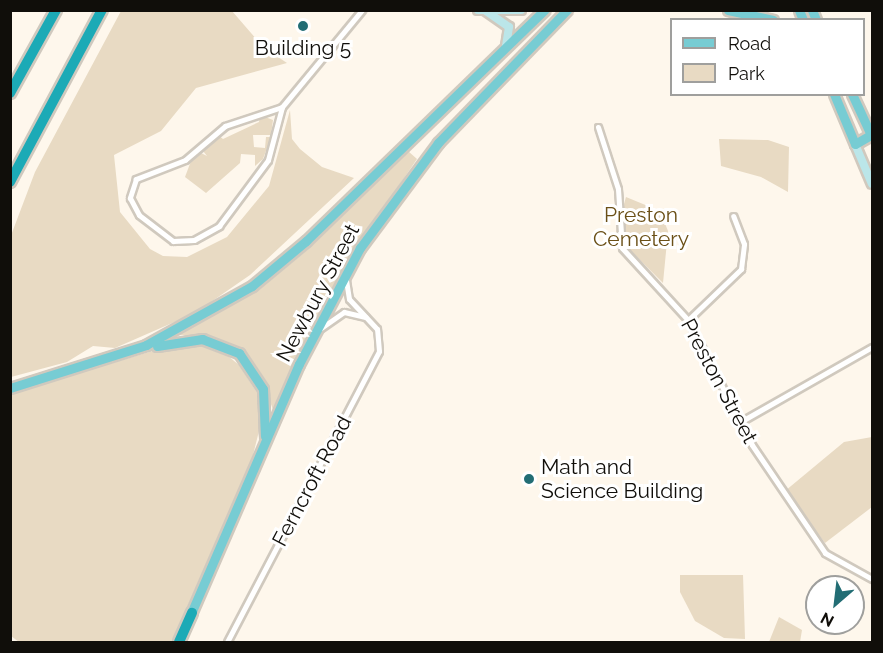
<!DOCTYPE html>
<style>
body{margin:0}
#map{position:relative;width:883px;height:653px;overflow:hidden;background:#fef7ec;font-family:Raleway,sans-serif}
div>[style]{position:absolute}
[style*='--x']{left:calc(var(--x)*1px);top:calc(var(--y)*1px);width:calc(var(--w)*1px);rotate:calc(var(--a)*1deg)}
.green>*{inset:0;background:#e8dac3}
.roads{filter:drop-shadow(2px 0 #d0c9be) drop-shadow(-2px 0 #d0c9be) drop-shadow(0 2px #d0c9be) drop-shadow(0 -2px #d0c9be)}
.street>*{height:5px;margin:-2.5px;padding:0 2.5px;transform-origin:2.5px;border-radius:2.5px;background:#fff}
.secondary>*{height:8px;margin:-4px;padding:0 4px;transform-origin:4px;border-radius:4px;background:#bbe6e9}
.primary>*{height:9px;margin:-4.5px;padding:0 4.5px;transform-origin:4.5px;border-radius:4.5px;background:#77ccd3}
.highway>*{height:10px;margin:-5px;padding:0 5px;transform-origin:5px;border-radius:5px;background:#1caab6}
.dots>*{width:16px;height:16px;translate:-50% -50%;box-sizing:border-box;border:3px solid #fff;border-radius:50%}
span{translate:-50% -50%;white-space:nowrap;text-align:center;line-height:1.15;-webkit-text-stroke:6px #fff;paint-order:stroke}
.poi-label{font-size:21px;color:#100e0a}
.left{translate:0 -50%;text-align:left}
.park-label{font-size:21px;color:#6b5017}
.street-label{font-size:21px;color:#100e0a}
.frame{position:absolute;inset:0;border:12px solid #100e0a;pointer-events:none}
.legend{position:absolute;left:670px;top:18px;width:195px;height:78px;box-sizing:border-box;background:#fff;border:2px solid #9f9f9d;margin:0;padding:8px 10px;list-style:none;font-size:18px;color:#100e0a}
.legend li{display:flex;align-items:center;gap:12px;height:30px}
.legend b{width:30px;border:2px solid #9f9f9d}
.north{position:absolute;left:805px;top:575px;width:60px;height:60px;box-sizing:border-box;background:#fff;border:2px solid #9f9f9d;border-radius:50%;rotate:208deg;font-size:16px;font-weight:700;line-height:24px;text-align:center;color:#100e0a}
.north::after{content:'';display:block;margin:auto;width:21px;height:27px;background:#226d74;clip-path:polygon(50% 0,100% 100%,50% 72%,0 100%)}
</style>
<div id="map">
<div class="green">
<div style="clip-path:polygon(121px 11px,232px 11px,263px 47px,287px 63px,196px 88px,161px 131px,114px 155px,120px 212px,150px 249px,163px 256px,187px 257px,227px 237px,269px 186px,290px 110px,292px 139px,300px 149px,322px 167px,354px 178px,250px 275px,195px 313px,115px 348px,93px 346px,67px 362px,11px 377px,10px 238px,35px 172px)"></div>
<div style="clip-path:polygon(260px 115px,273px 120px,271px 135px,253px 135px,254px 147px,265px 148px,266px 137px,271px 137px,263px 159px,255px 166px,255px 155px,241px 154px,240px 163px,206px 193px,185px 177px,191px 161px,201px 153px,207px 156px,203px 151px,218px 135px,223px 139px,259px 122px)"></div>
<div style="clip-path:polygon(719px 139px,768px 140px,789px 147px,788px 192px,761px 177px,721px 166px)"></div>
<div style="clip-path:polygon(408px 151px,417px 159px,343px 268px,273px 410px,260px 372px,245px 354px,212px 337px,179px 335px,280px 271px)"></div>
<div style="clip-path:polygon(626px 197px,660px 211px,668px 231px,663px 283px,615px 235px)"></div>
<div style="clip-path:polygon(202px 345px,222px 351px,239px 365px,258px 394px,261px 423px,252px 459px,172px 642px,19px 642px,11px 636px,10px 394px,159px 349px)"></div>
<div style="clip-path:polygon(872px 437px,872px 507px,825px 543px,785px 491px,844px 442px)"></div>
<div style="clip-path:polygon(680px 575px,743px 575px,745px 639px,724px 638px,695px 621px,680px 592px)"></div>
<div style="clip-path:polygon(779px 617px,802px 630px,800px 642px,769px 642px)"></div>
</div>
<div class="roads">
<div class="street">
<div style="--x:282;--y:107;--w:60;--a:161.6"></div>
<div style="--x:225;--y:126;--w:52;--a:139.6"></div>
<div style="--x:185;--y:160;--w:53;--a:158.8"></div>
<div style="--x:136;--y:179;--w:20;--a:108"></div>
<div style="--x:130;--y:198;--w:19;--a:62"></div>
<div style="--x:139;--y:215;--w:43;--a:37.4"></div>
<div style="--x:173;--y:241;--w:21;--a:-3"></div>
<div style="--x:194;--y:240;--w:29;--a:-29"></div>
<div style="--x:219;--y:226;--w:82;--a:-53.4"></div>
<div style="--x:268;--y:160;--w:55;--a:-75.2"></div>
<div style="--x:282;--y:107;--w:126;--a:-50.5"></div>
<div style="--x:598;--y:127;--w:65;--a:72.1"></div>
<div style="--x:618;--y:189;--w:59;--a:86.1"></div>
<div style="--x:622;--y:248;--w:98;--a:47.5"></div>
<div style="--x:688;--y:320;--w:140;--a:62.9"></div>
<div style="--x:752;--y:445;--w:130;--a:55.9"></div>
<div style="--x:825;--y:553;--w:54;--a:29"></div>
<div style="--x:688;--y:320;--w:74;--a:-43.9"></div>
<div style="--x:741;--y:269;--w:25;--a:-83"></div>
<div style="--x:744;--y:244;--w:30;--a:-111"></div>
<div style="--x:321;--y:328;--w:28;--a:-35"></div>
<div style="--x:344;--y:312;--w:22;--a:13"></div>
<div style="--x:740;--y:422;--w:152;--a:-29.6"></div>
<div style="--x:227;--y:642;--w:328;--a:-62.4"></div>
<div style="--x:379;--y:351;--w:22;--a:-95"></div>
<div style="--x:377;--y:329;--w:41;--a:-133"></div>
<div style="--x:349;--y:299;--w:18;--a:-99"></div>
</div>
<div class="secondary">
<div style="--x:478;--y:10;--w:43;--a:0"></div>
<div style="--x:486;--y:11;--w:28;--a:35"></div>
<div style="--x:509;--y:27;--w:20;--a:99"></div>
<div style="--x:855;--y:144;--w:43;--a:67"></div>
</div>
<div class="primary">
<div style="--x:728;--y:10;--w:46;--a:12.5"></div>
<div style="--x:799;--y:10;--w:11;--a:68"></div>
<div style="--x:812;--y:10;--w:11;--a:68"></div>
<div style="--x:834;--y:94;--w:54;--a:67.2"></div>
<div style="--x:855;--y:144;--w:20;--a:-30"></div>
<div style="--x:852;--y:94;--w:45;--a:65.1"></div>
<div style="--x:157;--y:346;--w:46;--a:-8.8"></div>
<div style="--x:202;--y:339;--w:40;--a:21"></div>
<div style="--x:239;--y:353;--w:43;--a:56.3"></div>
<div style="--x:263;--y:389;--w:47;--a:87.6"></div>
<div style="--x:10;--y:388;--w:143;--a:-17.5"></div>
<div style="--x:146;--y:345;--w:121;--a:-29.1"></div>
<div style="--x:252;--y:286;--w:70;--a:-39.8"></div>
<div style="--x:306;--y:241;--w:332;--a:-44.1"></div>
<div style="--x:189;--y:618;--w:277;--a:-66.6"></div>
<div style="--x:299;--y:364;--w:131;--a:-62.3"></div>
<div style="--x:360;--y:248;--w:131;--a:-53.4"></div>
<div style="--x:438;--y:143;--w:185;--a:-45.9"></div>
</div>
<div class="highway">
<div style="--x:10;--y:93;--w:95;--a:-61"></div>
<div style="--x:10;--y:182;--w:195;--a:-61.9"></div>
<div style="--x:179;--y:642;--w:32;--a:-66"></div>
</div>
</div>
<div class="dots">
<div style="left:303px;top:26px;background:#226d74"></div>
<div style="left:529px;top:479px;background:#226d74"></div>
</div>
<div class="poi-label">
<span style="left:303px;top:48px">Building 5</span>
<span class="left" style="left:541px;top:479px">Math and<br>Science Building</span>
</div>
<div class="park-label">
<span style="left:641px;top:227px">Preston<br>Cemetery</span>
</div>
<div class="street-label">
<span style="left:318px;top:293px;rotate:-62deg">Newbury Street</span>
<span style="left:719px;top:381px;rotate:62deg">Preston Street</span>
<span style="left:312px;top:481px;rotate:-62deg">Ferncroft Road</span>
</div>
<div class="frame"></div>
<ul class="legend">
<li><b style="height:8px;background:#77ccd3"></b>Road</li>
<li><b style="height:16px;background:#e8dac3"></b>Park</li>
</ul>
<div class="north">N</div>
</div>
